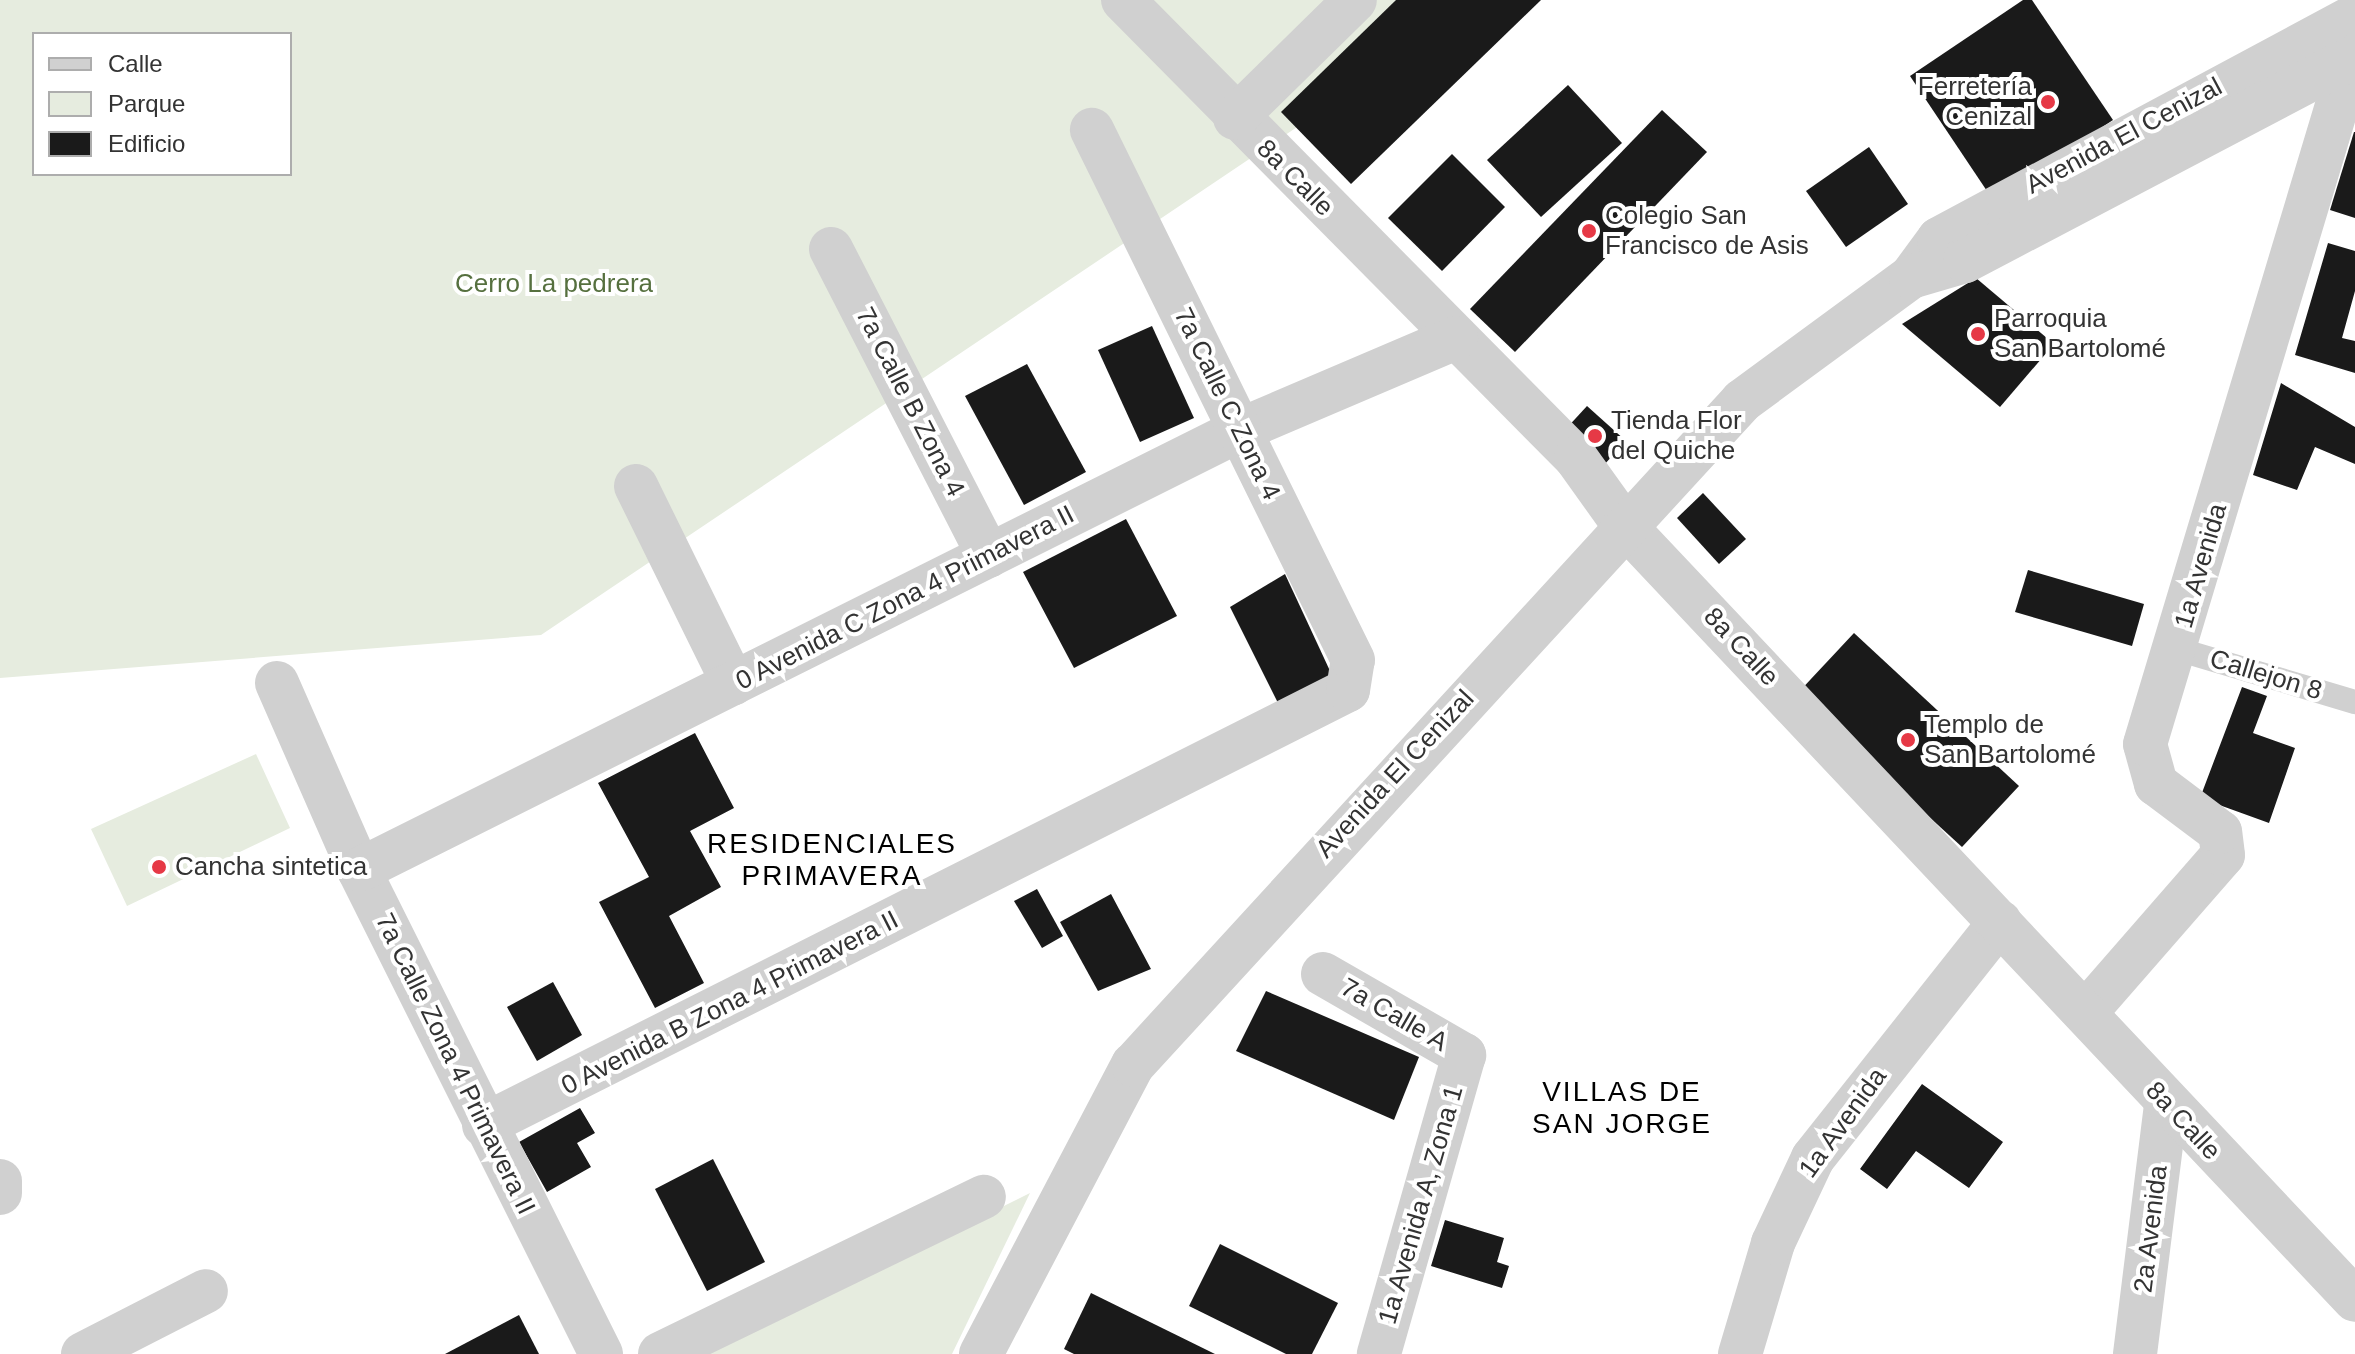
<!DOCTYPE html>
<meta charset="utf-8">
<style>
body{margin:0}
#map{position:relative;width:2355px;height:1354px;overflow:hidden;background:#fff;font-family:Helvetica,sans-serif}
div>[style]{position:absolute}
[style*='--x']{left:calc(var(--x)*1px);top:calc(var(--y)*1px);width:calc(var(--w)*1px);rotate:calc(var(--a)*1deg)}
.green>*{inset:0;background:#e6ecdf}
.building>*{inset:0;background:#1a1a1a}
.service>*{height:24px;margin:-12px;padding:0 12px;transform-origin:12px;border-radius:12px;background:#d0d0d0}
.minor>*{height:44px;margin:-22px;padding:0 22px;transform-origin:22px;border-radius:22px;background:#d0d0d0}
.tertiary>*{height:44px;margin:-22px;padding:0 22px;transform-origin:22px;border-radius:22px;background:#d0d0d0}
.dots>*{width:22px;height:22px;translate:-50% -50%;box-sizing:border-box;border:4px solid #fff;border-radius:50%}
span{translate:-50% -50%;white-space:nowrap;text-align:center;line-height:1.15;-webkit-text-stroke:8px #fff;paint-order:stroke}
.poi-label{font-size:26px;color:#333}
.right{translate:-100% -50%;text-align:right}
.left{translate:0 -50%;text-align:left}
.street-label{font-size:26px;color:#333}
.park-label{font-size:26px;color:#56703f}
.neighbourhood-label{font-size:28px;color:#000;letter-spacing:2px}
.legend{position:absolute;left:32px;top:32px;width:260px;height:144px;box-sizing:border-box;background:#fff;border:2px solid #adadad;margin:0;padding:10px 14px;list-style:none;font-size:24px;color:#333}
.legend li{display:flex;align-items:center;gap:16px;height:40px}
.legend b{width:40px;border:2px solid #adadad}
</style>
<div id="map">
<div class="green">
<div style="clip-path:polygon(evenodd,0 0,1486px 0,541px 635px,0 678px,0 0,34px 34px,290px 34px,290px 174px,34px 174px,34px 34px)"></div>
<div style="clip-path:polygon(256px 754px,290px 828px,127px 906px,91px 829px)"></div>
<div style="clip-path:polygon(1030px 1193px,952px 1354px,705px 1354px)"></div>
</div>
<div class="building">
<div style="clip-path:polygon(1396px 0,1541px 0,1351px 184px,1281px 112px)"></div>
<div style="clip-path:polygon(2023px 0,2032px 0,2113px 120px,1993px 200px,1910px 76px)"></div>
<div style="clip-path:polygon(1568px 85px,1622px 143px,1541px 217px,1487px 160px)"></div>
<div style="clip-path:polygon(1662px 110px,1707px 152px,1515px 352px,1470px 309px)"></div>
<div style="clip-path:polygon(2354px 132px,2355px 132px,2355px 218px,2330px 210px)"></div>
<div style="clip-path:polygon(1869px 147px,1908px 204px,1846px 247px,1806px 191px)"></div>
<div style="clip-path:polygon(1452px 154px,1505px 207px,1442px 271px,1388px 218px)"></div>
<div style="clip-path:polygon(2328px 243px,2355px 251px,2355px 291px,2342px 338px,2355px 341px,2355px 373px,2295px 355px)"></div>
<div style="clip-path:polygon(1976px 278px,2054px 344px,2000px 407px,1902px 324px)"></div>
<div style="clip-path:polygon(1152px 326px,1194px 418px,1140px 442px,1098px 350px)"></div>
<div style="clip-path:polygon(1027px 364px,1086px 472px,1024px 505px,965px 396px)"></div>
<div style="clip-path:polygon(2281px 383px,2355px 427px,2355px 464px,2315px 447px,2297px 490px,2253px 475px)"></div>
<div style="clip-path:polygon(1587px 406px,1626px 441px,1603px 466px,1564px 431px)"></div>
<div style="clip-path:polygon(1703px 493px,1746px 539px,1719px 564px,1677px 518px)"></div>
<div style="clip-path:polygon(1126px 519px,1177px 616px,1074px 668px,1023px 572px)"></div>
<div style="clip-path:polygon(2028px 570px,2144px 604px,2132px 646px,2015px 612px)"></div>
<div style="clip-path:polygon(1285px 574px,1337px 686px,1285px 717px,1230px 607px)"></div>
<div style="clip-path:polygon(1854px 633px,2019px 786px,1962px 847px,1796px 695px)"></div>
<div style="clip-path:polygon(2242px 687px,2267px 696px,2253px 733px,2295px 748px,2269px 823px,2200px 798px)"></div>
<div style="clip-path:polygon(695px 733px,734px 808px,690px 831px,721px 887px,669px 916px,704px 983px,655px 1008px,599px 902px,649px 877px,598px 783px)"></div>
<div style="clip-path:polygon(1037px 889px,1063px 936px,1042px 948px,1014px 901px)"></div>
<div style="clip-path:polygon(1111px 894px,1151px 969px,1098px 991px,1060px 922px)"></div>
<div style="clip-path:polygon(553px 982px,582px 1035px,537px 1061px,507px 1007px)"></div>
<div style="clip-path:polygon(1266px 991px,1419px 1057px,1394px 1120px,1236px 1051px)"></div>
<div style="clip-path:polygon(1922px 1084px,2003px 1142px,1969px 1188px,1916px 1151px,1887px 1189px,1860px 1169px)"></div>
<div style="clip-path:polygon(580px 1108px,595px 1133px,577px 1143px,591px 1167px,547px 1192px,519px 1142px)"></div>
<div style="clip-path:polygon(713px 1159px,765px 1262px,707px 1291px,655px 1189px)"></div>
<div style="clip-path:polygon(1445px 1220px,1504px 1238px,1497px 1262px,1509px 1266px,1502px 1288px,1431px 1266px)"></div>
<div style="clip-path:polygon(1220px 1244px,1338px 1303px,1312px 1354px,1286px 1354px,1189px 1306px)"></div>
<div style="clip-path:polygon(1091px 1293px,1215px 1354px,1074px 1354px,1064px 1349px)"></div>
<div style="clip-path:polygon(519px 1315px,539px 1354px,445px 1354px)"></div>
</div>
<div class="service">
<div style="--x:2177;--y:649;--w:186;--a:16.6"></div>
</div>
<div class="minor">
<div style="--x:1123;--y:0;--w:644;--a:45.31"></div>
<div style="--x:1576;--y:458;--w:82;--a:54.4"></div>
<div style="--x:1235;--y:118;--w:168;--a:-44.5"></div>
<div style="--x:831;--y:249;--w:345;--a:62.8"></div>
<div style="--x:636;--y:486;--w:220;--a:63.8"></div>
<div style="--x:277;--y:683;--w:204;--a:66.3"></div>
<div style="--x:359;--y:870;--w:541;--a:63.43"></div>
<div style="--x:359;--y:870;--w:985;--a:-26.54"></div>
<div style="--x:1240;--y:430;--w:235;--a:-23.1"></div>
<div style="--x:1323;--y:974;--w:163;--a:29.9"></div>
<div style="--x:1464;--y:1055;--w:311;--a:105.9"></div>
<div style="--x:2086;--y:1012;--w:208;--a:-48.9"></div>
<div style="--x:2223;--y:855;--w:23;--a:-97"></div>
<div style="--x:2220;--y:832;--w:80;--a:-143.1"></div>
<div style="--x:2156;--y:784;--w:41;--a:-105.4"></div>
<div style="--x:2145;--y:744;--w:729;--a:-73.26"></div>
<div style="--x:484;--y:1125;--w:967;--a:-26.72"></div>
<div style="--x:1348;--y:690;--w:30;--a:-81"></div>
<div style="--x:1353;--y:660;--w:591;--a:-116.22"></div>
<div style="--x:0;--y:1181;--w:12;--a:90"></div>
<div style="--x:83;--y:1354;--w:138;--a:-27.1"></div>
<div style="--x:660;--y:1354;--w:360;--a:-25.9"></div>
<div style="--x:1740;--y:1354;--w:116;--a:-73.4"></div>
<div style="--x:1773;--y:1243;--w:94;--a:-64.8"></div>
<div style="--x:1813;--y:1158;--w:301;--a:-51.6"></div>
<div style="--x:2135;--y:1354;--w:252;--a:-82.9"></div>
</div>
<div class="tertiary">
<div style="--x:1911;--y:277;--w:47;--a:-53.6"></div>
<div style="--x:1939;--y:239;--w:472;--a:-28.2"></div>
<div style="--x:1624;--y:525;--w:1065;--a:46.67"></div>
<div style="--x:981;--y:1354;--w:327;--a:-62.3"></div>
<div style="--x:1133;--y:1065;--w:901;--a:-47.47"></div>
<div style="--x:1742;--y:401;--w:210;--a:-36.3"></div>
<div style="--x:1911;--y:277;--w:56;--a:-16.5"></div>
<div style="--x:1965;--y:261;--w:441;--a:-27.7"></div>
</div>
<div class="dots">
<div style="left:2048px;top:102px;background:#e63946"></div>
<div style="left:1589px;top:231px;background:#e63946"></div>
<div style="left:1978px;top:334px;background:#e63946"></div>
<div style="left:1595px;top:436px;background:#e63946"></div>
<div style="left:1908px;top:740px;background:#e63946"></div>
<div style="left:159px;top:867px;background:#e63946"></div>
</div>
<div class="poi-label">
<span class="right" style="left:2032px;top:102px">Ferretería<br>Cenizal</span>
<span class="left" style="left:1605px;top:231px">Colegio San<br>Francisco de Asis</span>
<span class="left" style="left:1994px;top:334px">Parroquia<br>San Bartolomé</span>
<span class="left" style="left:1611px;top:436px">Tienda Flor<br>del Quiche</span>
<span class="left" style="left:1924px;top:740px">Templo de<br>San Bartolomé</span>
<span class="left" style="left:175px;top:867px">Cancha sintetica</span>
</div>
<div class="street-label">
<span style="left:2124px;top:136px;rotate:-28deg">Avenida El Cenizal</span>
<span style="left:1295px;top:178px;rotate:45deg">8a Calle</span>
<span style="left:910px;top:402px;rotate:63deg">7a Calle B Zona 4</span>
<span style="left:1227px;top:404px;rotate:64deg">7a Calle C Zona 4</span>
<span style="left:2201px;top:566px;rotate:-74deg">1a Avenida</span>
<span style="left:905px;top:598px;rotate:-27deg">0 Avenida C Zona 4 Primavera II</span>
<span style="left:1741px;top:647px;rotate:47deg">8a Calle</span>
<span style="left:2266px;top:675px;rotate:17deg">Callejon 8</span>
<span style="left:1395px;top:774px;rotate:-47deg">Avenida El Cenizal</span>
<span style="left:730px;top:1003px;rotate:-27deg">0 Avenida B Zona 4 Primavera II</span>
<span style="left:1394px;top:1015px;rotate:30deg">7a Calle A</span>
<span style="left:455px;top:1064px;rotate:64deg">7a Calle Zona 4 Primavera II</span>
<span style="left:2183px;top:1121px;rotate:47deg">8a Calle</span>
<span style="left:1843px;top:1123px;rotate:-54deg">1a Avenida</span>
<span style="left:1421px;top:1205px;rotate:-74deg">1a Avenida A, Zona 1</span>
<span style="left:2151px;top:1229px;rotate:-83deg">2a Avenida</span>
</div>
<div class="park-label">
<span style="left:554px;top:284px">Cerro La pedrera</span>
</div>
<div class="neighbourhood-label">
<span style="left:832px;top:860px">RESIDENCIALES<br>PRIMAVERA</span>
<span style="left:1622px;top:1108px">VILLAS DE<br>SAN JORGE</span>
</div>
<ul class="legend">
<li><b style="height:10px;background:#d0d0d0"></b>Calle</li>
<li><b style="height:22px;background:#e6ecdf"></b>Parque</li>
<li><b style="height:22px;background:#1a1a1a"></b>Edificio</li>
</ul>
</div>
